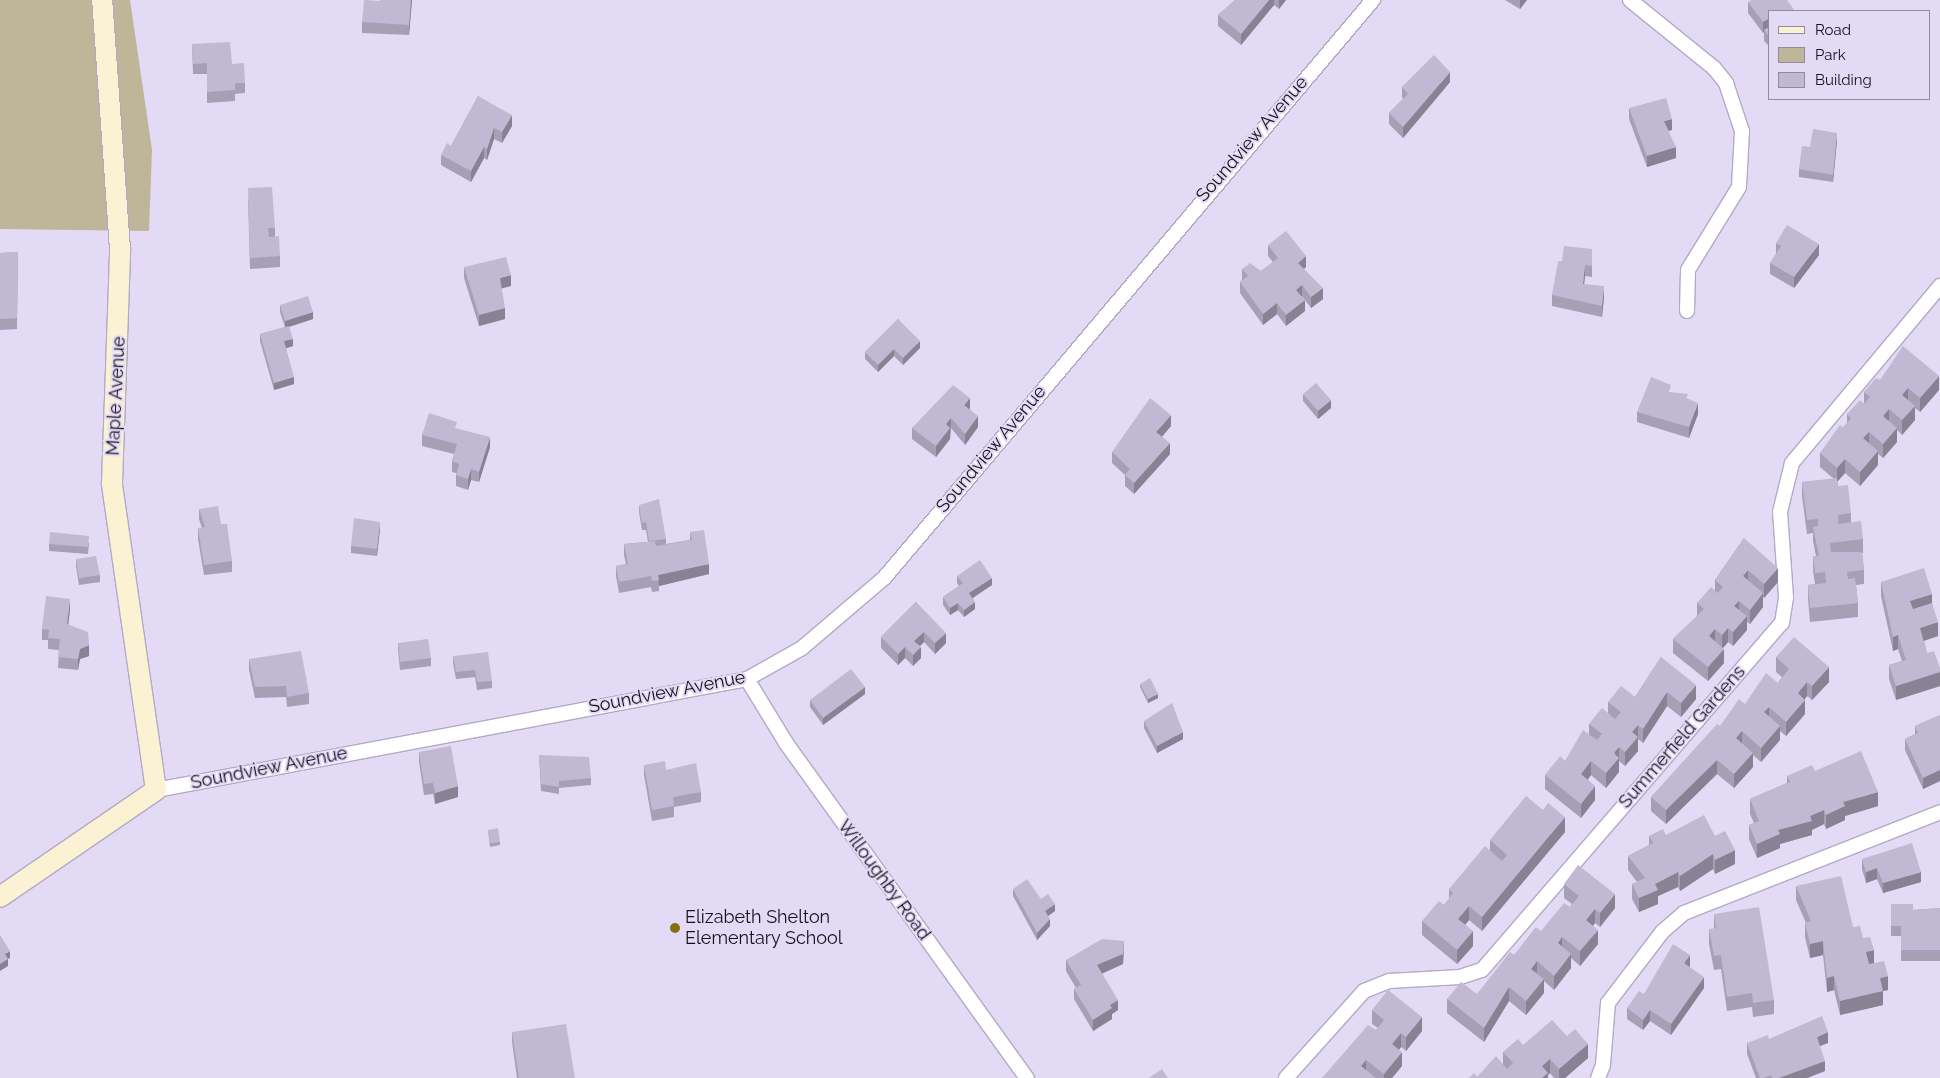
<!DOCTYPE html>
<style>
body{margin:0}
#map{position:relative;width:1940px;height:1078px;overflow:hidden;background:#e3dbf6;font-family:Raleway,sans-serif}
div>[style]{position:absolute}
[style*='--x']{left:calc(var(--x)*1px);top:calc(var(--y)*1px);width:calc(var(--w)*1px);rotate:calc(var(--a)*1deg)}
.green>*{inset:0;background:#bfb598}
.roads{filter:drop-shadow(1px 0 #b2aac4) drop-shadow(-1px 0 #b2aac4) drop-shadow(0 1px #b2aac4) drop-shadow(0 -1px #b2aac4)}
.street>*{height:14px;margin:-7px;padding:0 7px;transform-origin:7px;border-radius:7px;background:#fff}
.secondary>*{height:20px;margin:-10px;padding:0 10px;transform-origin:10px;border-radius:10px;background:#fbf2d4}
.wall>*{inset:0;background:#a69fb5}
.shaded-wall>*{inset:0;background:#878294}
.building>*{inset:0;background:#c1b9d3}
.dots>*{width:14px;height:14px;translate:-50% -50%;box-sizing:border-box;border:2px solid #e3dbf6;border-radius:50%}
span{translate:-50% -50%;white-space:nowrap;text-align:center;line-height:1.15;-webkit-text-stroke:4px #e3dbf6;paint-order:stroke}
.street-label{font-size:18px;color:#15121b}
.poi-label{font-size:18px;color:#15121b}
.left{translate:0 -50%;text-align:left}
.legend{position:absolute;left:1768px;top:10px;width:162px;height:90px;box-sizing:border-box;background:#e3dbf6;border:1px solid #918b9e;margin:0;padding:6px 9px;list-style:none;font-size:15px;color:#15121b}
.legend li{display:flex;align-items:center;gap:10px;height:25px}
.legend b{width:25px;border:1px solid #918b9e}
</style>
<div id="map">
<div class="green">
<div style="clip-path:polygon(0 0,130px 0,152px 150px,149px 231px,0 229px)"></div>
</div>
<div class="roads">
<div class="street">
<div style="--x:1630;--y:0;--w:108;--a:39"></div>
<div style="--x:1714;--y:68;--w:19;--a:51"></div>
<div style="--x:1726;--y:83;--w:51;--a:71.6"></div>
<div style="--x:1742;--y:131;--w:56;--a:93.1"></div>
<div style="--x:1739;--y:187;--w:97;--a:121.6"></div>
<div style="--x:1688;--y:270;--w:41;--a:91.4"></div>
<div style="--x:747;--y:679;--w:75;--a:58.6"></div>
<div style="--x:786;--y:743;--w:413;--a:54.3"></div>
<div style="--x:156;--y:790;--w:601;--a:-10.64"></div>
<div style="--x:747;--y:679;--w:63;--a:-29.4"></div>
<div style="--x:802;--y:648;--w:109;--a:-40.5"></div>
<div style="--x:885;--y:577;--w:756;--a:-49.78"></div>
<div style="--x:1286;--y:1078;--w:117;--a:-48.1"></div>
<div style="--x:1364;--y:991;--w:27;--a:-22"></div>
<div style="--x:1389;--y:981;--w:71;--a:-3.2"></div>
<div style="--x:1460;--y:977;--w:23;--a:-18"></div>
<div style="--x:1482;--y:970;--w:459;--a:-49.2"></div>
<div style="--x:1782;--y:623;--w:26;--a:-81"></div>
<div style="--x:1786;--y:597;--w:85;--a:-94"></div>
<div style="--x:1780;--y:512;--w:50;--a:-76.2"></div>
<div style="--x:1792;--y:463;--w:231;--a:-50.1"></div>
<div style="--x:1598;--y:1078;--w:14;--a:-69"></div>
<div style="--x:1603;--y:1065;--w:62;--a:-85.4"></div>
<div style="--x:1608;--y:1003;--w:89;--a:-52.7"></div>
<div style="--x:1662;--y:932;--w:29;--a:-41"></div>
<div style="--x:1684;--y:913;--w:275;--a:-21.5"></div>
</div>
<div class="secondary">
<div style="--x:0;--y:897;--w:189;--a:-34.4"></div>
<div style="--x:156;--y:790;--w:310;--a:-98.2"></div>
<div style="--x:112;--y:483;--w:234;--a:-88"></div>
<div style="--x:120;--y:249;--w:250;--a:-94.1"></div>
</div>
</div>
<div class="wall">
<div style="clip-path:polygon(412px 0,409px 35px,362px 33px,362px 22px,380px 1px)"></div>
<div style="clip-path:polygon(1235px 0,1286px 0,1279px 9px,1274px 5px,1241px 45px,1218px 26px,1218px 15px)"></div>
<div style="clip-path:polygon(1505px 0,1527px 0,1520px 9px)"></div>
<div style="clip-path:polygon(1748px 2px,1769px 11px,1769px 46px,1764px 41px,1764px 32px,1763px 33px,1748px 13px)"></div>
<div style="clip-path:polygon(192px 44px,232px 64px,245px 83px,245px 93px,235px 94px,235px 101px,207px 103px,207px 74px,193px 74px)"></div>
<div style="clip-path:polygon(1450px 82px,1403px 138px,1389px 124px,1389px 113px,1403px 99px,1402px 97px,1402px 87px)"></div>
<div style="clip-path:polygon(478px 96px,512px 126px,502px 143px,494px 139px,487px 160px,484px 158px,471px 182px,441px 165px,441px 155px,451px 146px)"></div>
<div style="clip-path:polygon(1629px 108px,1672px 130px,1668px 131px,1676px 158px,1647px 167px,1629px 119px)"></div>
<div style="clip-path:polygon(1837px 140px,1833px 182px,1799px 177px,1799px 169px,1810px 147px)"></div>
<div style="clip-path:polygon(248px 199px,275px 228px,275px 236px,280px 256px,280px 267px,250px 269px)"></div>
<div style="clip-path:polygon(1776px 243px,1819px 255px,1794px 288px,1770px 274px,1770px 263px,1776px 254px)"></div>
<div style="clip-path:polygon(1268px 245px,1306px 267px,1304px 269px,1323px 299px,1311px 308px,1302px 296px,1305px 311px,1286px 326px,1277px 314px,1263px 325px,1240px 293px,1240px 282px,1242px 280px,1242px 269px,1261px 271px,1273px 262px,1268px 256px)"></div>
<div style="clip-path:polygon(18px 252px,17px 329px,0 330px,0 253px)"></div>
<div style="clip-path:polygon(1592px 260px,1592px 277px,1585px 276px,1584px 284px,1604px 297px,1602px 317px,1552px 306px,1552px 295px,1562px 261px)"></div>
<div style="clip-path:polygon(464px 267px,511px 286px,501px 288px,505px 319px,479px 326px,464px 278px)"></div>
<div style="clip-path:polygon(280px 305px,313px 319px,289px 327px,293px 346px,286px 348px,294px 384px,274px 390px,260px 341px,260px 334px,285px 327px,280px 312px)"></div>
<div style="clip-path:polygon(898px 319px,920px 348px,903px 365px,894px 356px,878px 372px,865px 359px,865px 352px)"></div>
<div style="clip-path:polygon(1880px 380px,1939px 390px,1920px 412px,1915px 408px,1915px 420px,1902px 435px,1897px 430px,1897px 442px,1883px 458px,1878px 454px,1878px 465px,1860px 486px,1845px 473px,1837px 482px,1838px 486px,1851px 513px,1851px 522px,1863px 539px,1863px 553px,1862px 553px,1864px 570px,1864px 584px,1856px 585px,1858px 603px,1858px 617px,1810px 622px,1808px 599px,1808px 585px,1815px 584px,1813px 571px,1813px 556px,1816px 556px,1813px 541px,1813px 533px,1807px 534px,1802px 496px,1802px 482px,1834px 479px,1820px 467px,1820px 453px,1847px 423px,1847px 414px,1864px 403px,1864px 392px)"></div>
<div style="clip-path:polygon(1671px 392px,1698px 414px,1689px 438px,1637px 422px,1637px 412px)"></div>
<div style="clip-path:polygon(1303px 394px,1331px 408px,1318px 419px,1303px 401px)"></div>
<div style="clip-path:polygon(970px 408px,970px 409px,978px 427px,965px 445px,951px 428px,950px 439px,936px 457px,912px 439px,912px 428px)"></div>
<div style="clip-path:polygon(1171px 426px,1162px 437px,1170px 454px,1134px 494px,1125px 486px,1125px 475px,1112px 463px,1112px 452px)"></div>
<div style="clip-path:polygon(457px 429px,490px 447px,479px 482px,471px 480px,468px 490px,456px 486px,456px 473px,452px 472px,452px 461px,454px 454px,422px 446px,422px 435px)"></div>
<div style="clip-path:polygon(639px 505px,666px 539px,666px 544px,690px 540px,690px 532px,709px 574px,659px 586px,659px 591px,652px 592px,651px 587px,619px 593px,616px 576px,616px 566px,626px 564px,624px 555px,624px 544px,648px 542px,646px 530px,642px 530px,639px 512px)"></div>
<div style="clip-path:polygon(199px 509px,221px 524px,232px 561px,232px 572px,204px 575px,198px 539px,198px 528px,202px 528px,199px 519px)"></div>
<div style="clip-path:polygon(380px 529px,377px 556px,351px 553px,351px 546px)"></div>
<div style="clip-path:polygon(1744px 538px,1778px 582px,1764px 598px,1763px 597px,1763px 607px,1750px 624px,1747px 622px,1747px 630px,1733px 646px,1728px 642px,1723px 648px,1724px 663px,1708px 681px,1673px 653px,1673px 639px,1697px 616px,1697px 603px,1715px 590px,1715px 580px)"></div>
<div style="clip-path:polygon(89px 543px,88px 554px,49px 551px,49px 544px)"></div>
<div style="clip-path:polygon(76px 559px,100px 575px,100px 582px,79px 585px,76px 566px)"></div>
<div style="clip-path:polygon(957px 576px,992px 585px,973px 598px,975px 609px,964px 617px,958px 610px,950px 615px,943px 605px,943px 597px,959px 586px,957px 583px)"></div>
<div style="clip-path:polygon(1881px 582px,1932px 604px,1938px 636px,1924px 641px,1927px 653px,1940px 668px,1940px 686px,1896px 700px,1889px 679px,1889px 665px,1902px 661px,1898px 649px,1893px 651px,1881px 596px)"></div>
<div style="clip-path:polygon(916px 602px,946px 643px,935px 654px,924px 642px,920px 646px,921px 658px,913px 666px,905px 658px,898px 665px,881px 648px,881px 637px)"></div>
<div style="clip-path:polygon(70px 610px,68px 624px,89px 656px,80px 659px,78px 670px,58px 668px,59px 650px,48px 649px,48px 640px,42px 640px,42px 629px)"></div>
<div style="clip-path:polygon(398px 643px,431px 658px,431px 666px,400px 670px,398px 650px)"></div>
<div style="clip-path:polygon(453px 656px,492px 681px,492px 688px,477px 690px,475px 677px,456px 679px,453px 663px)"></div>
<div style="clip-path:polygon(1661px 657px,1696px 699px,1681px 717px,1667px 706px,1643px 743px,1638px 739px,1638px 751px,1625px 766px,1619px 761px,1619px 772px,1606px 788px,1591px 775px,1588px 779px,1595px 800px,1581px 818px,1545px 789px,1545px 775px,1565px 761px,1589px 734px,1589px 724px,1608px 713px,1608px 702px,1635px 697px)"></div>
<div style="clip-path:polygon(1776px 657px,1829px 682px,1812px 700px,1807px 696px,1805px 699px,1805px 714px,1786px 736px,1780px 731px,1780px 740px,1761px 762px,1753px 755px,1753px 767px,1734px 788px,1717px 774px,1666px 824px,1651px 811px,1651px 797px,1720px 726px,1745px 704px,1778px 683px,1782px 677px,1776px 672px)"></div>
<div style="clip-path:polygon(249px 659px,309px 693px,309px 704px,287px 707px,286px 697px,255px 698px,249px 670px)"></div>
<div style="clip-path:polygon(1140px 684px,1158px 698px,1148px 703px,1140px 687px)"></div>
<div style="clip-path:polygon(865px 694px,823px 725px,810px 707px,810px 700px)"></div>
<div style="clip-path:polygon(1940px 715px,1940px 781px,1923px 789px,1905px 750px,1905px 739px,1915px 734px,1915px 726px)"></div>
<div style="clip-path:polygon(1144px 721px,1183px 739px,1157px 753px,1144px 728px)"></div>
<div style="clip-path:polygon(419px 752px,458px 797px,435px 804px,433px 794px,424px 795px,419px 762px)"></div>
<div style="clip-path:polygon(539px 755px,591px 778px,591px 785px,559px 788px,559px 794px,541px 791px)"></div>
<div style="clip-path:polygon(644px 765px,666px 770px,701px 792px,701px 802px,674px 807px,674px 817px,652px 821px,644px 775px)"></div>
<div style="clip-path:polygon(1815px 771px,1878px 806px,1845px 816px,1845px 820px,1826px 829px,1824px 824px,1812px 830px,1812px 835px,1780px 844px,1780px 848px,1757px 858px,1749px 839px,1749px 825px,1754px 823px,1750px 814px,1750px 799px,1787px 783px,1787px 776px)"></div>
<div style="clip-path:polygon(488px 830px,500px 842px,500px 845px,490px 847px)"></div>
<div style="clip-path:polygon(1565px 832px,1482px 931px,1469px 920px,1465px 925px,1473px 946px,1457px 964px,1422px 935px,1422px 921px,1444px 905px,1449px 899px,1449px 889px,1490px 851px,1490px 840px)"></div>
<div style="clip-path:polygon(1666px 835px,1715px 836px,1735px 864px,1715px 874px,1713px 869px,1680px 891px,1678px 887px,1658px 896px,1658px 904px,1639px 912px,1632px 899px,1632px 884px,1637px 882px,1628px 870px,1628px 856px,1649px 845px,1649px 836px)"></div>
<div style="clip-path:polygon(1862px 859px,1921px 882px,1883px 893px,1877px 879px,1866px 883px,1862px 869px)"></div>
<div style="clip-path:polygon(1564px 884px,1615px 908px,1600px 927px,1595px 923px,1593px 926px,1598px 944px,1580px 966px,1571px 958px,1571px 968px,1554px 990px,1544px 981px,1544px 993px,1526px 1015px,1509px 1001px,1484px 1042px,1447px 1013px,1447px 999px,1477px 994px,1514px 955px,1570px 907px,1572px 904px,1564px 898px)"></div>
<div style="clip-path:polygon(1796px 886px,1853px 927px,1863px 938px,1874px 963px,1888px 990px,1883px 991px,1883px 1005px,1840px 1015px,1834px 990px,1827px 992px,1823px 955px,1810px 958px,1805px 937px,1805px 923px,1806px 923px,1796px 900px)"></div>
<div style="clip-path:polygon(1013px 889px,1041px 899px,1055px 911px,1048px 916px,1050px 926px,1037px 940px,1013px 896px)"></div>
<div style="clip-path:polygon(1891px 904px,1913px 910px,1940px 908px,1940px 961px,1901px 961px,1901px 936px,1891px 936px)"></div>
<div style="clip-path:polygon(1714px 914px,1774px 1000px,1774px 1014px,1753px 1017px,1752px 1007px,1727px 1011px,1721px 969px,1714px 970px,1709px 944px,1709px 929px,1714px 929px)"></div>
<div style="clip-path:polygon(1124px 951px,1123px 964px,1102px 973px,1118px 1010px,1112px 1014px,1112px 1019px,1093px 1031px,1074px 999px,1074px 989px,1076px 988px,1066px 971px,1066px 960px)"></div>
<div style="clip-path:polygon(1690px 966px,1689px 967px,1704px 988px,1671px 1035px,1650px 1021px,1643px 1030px,1627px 1019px,1627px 1008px,1644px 994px)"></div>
<div style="clip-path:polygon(1372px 1010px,1422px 1031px,1406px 1051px,1401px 1047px,1399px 1050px,1402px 1066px,1392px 1078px,1322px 1078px,1378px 1028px,1372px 1024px)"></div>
<div style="clip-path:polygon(512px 1032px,575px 1078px,517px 1078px,512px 1042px)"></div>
<div style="clip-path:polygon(1567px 1036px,1588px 1058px,1565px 1078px,1554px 1078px,1550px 1073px,1548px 1075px,1548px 1078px,1477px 1077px,1503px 1065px,1503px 1052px,1523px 1045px)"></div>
<div style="clip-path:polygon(1769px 1039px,1828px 1043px,1820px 1046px,1825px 1071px,1807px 1078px,1756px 1078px,1747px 1054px,1747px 1043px)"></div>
</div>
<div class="shaded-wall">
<div style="clip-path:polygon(411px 0,412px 0,409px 35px,409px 25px)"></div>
<div style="clip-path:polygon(1269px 0,1274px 0,1274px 5px,1241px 45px,1241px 34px)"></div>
<div style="clip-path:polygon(1279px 0,1286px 0,1279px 9px)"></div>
<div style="clip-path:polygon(1520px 0,1527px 0,1520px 9px)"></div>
<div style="clip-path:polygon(1768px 19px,1768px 29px,1764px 30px,1764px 32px,1763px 33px,1763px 22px)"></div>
<div style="clip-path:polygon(1450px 72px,1450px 82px,1403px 138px,1403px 127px)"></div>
<div style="clip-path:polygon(512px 115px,512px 126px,502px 143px,502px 132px)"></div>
<div style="clip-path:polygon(1672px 119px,1672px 130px,1664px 132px,1664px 121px)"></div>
<div style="clip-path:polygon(494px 128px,494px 139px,487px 160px,487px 149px)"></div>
<div style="clip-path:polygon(1837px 133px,1837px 140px,1833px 182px,1833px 175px)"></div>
<div style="clip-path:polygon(484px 147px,484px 158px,471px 182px,471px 171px)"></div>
<div style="clip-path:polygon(1676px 147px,1676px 158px,1647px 167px,1647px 156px)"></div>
<div style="clip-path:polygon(1819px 244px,1819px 255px,1794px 288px,1794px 277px)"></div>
<div style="clip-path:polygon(1306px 256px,1306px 267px,1298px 273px,1298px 263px)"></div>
<div style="clip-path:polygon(1585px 265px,1585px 276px,1583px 295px,1583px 284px)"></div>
<div style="clip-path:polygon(511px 275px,511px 286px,500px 289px,500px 278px)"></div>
<div style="clip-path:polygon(1302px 285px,1302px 296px,1296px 300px,1296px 290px)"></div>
<div style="clip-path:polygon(1604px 286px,1604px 297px,1602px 317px,1602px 306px)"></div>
<div style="clip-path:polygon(1323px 288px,1323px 299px,1311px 308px,1311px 297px)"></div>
<div style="clip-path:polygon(1305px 300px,1305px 311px,1286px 326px,1286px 315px)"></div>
<div style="clip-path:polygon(1277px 303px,1277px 314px,1263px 325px,1263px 314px)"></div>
<div style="clip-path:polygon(505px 308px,505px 319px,479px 326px,479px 315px)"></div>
<div style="clip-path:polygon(313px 312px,313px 319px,285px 328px,285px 321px)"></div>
<div style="clip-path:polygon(293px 339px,293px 346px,284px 349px,284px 341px)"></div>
<div style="clip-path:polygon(920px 341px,920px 348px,903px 365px,903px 358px)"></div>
<div style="clip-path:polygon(894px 349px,894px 356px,878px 372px,878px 365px)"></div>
<div style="clip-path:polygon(1939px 376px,1939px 390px,1920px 412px,1920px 398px)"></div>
<div style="clip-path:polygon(294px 377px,294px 384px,274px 390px,274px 383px)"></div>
<div style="clip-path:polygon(1908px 388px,1908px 402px,1902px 395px)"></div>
<div style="clip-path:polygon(970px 398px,970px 408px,964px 416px,964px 405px)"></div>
<div style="clip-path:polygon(1331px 400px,1331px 408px,1318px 419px,1318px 411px)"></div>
<div style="clip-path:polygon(1698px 403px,1698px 414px,1689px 438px,1689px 427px)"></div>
<div style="clip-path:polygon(1915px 406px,1915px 420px,1902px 435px,1902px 420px)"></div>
<div style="clip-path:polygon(1889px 409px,1889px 423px,1883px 416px)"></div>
<div style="clip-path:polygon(1171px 415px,1171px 426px,1156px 443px,1156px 432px)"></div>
<div style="clip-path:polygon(978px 416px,978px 427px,965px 445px,965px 434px)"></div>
<div style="clip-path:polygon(951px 418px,950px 439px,936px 457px,936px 446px,946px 424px)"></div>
<div style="clip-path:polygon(1897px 428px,1897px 442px,1883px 458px,1883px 444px)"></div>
<div style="clip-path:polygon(1869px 432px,1869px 446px,1863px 438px)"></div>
<div style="clip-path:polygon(490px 437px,490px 447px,479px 482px,479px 472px)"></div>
<div style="clip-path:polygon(1170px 443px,1170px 454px,1134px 494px,1134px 483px)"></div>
<div style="clip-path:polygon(1878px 451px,1878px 465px,1860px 486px,1860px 472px)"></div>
<div style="clip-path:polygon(1845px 459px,1845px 473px,1837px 482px,1837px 468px)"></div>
<div style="clip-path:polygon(471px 469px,471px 480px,468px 490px,468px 479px)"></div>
<div style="clip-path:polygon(380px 522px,380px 529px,377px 556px,377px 549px)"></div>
<div style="clip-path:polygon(709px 564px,709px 574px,659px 586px,658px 575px)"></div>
<div style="clip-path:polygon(1778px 568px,1778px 582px,1764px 598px,1764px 584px)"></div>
<div style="clip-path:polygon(1748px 570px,1748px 584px,1743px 576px)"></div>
<div style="clip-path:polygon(992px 578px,992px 585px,969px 600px,969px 593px)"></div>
<div style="clip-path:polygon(1763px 593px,1763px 607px,1750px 624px,1750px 610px)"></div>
<div style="clip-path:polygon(1932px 594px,1932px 608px,1910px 615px,1910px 601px)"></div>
<div style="clip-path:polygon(70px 599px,70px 610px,67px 634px,67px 624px)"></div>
<div style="clip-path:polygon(1739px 601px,1739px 615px,1734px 606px)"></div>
<div style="clip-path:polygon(975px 602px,975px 609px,964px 617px,964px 610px)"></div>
<div style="clip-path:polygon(958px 603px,958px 610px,950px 615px,950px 608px)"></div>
<div style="clip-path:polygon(1747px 616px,1747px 630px,1733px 646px,1733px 632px)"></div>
<div style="clip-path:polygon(1938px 622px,1938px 636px,1920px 642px,1920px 628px)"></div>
<div style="clip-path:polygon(1728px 628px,1728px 642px,1722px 649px,1722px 635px)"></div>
<div style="clip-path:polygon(1715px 629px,1715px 643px,1709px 636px)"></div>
<div style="clip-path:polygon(924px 632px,924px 642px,914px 652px,914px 641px)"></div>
<div style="clip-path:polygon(946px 633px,946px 643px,935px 654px,935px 643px)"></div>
<div style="clip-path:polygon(1898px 635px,1898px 649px,1893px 651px,1893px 637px)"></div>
<div style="clip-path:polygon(89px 645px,89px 656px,80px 659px,78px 670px,78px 659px,80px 649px)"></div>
<div style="clip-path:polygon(905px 647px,905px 658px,898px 665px,898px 654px)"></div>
<div style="clip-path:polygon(921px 647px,921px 658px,913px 666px,913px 655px)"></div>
<div style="clip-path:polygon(1724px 649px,1724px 663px,1708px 681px,1708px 667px)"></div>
<div style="clip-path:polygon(1829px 667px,1829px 682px,1812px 700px,1812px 686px)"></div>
<div style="clip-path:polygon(1940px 672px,1940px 686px,1896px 700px,1896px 686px)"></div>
<div style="clip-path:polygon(1807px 682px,1807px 696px,1798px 707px,1798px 693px)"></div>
<div style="clip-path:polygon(1696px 685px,1696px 699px,1681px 717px,1681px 703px)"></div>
<div style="clip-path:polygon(865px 687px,865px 694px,823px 725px,823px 718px)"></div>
<div style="clip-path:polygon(1667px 692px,1667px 706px,1643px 743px,1643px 729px)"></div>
<div style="clip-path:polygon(1158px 694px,1158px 698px,1148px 703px,1148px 699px)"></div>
<div style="clip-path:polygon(1805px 700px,1805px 714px,1786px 736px,1786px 722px)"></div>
<div style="clip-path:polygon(1769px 707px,1769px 721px,1764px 712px)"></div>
<div style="clip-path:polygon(1638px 725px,1638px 751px,1625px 766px,1625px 752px,1632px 732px)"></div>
<div style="clip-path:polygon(1780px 726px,1780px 740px,1761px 762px,1761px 748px)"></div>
<div style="clip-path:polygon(1742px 731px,1742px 745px,1736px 738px)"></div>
<div style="clip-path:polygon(1183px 732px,1183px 739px,1157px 753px,1157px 746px)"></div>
<div style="clip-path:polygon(1619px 747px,1619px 772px,1606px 788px,1606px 773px,1614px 753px)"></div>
<div style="clip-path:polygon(1753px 753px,1753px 767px,1734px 788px,1734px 774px)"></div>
<div style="clip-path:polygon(1717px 760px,1717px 774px,1666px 824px,1666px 810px)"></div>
<div style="clip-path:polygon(1591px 761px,1591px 775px,1581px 788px,1581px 774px)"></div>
<div style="clip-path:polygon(1940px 764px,1940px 781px,1923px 789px,1923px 778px)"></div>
<div style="clip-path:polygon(458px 786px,458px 797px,435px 804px,435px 793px)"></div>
<div style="clip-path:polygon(1595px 786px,1595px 800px,1581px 818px,1581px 804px)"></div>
<div style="clip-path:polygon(1878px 792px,1878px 806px,1845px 816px,1845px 820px,1826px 829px,1826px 815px,1843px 802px)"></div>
<div style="clip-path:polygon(1824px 810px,1824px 824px,1812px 830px,1812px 835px,1780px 844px,1780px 848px,1757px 858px,1757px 844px,1778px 830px)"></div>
<div style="clip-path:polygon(1565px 817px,1565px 832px,1482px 931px,1482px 917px)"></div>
<div style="clip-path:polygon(1735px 850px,1735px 864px,1715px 874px,1715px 860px)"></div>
<div style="clip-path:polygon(1713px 854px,1713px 869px,1680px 891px,1680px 876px)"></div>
<div style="clip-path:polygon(1877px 868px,1877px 879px,1866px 883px,1866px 872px)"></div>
<div style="clip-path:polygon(1678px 872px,1678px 887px,1658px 896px,1658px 904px,1639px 912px,1639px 898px,1655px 884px)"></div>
<div style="clip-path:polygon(1921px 872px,1921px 882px,1883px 893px,1883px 883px)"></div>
<div style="clip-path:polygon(1615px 894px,1615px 908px,1600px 927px,1600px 913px)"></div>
<div style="clip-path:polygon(1055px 904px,1055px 911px,1045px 918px,1045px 911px)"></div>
<div style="clip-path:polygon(1469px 906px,1469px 920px,1458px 933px,1458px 919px)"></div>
<div style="clip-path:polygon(1595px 909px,1595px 923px,1586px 934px,1586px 920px)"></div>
<div style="clip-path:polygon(1050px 919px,1050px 926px,1037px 940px,1037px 933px)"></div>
<div style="clip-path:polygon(1598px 930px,1598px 944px,1580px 966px,1580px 951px)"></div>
<div style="clip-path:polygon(1473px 931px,1473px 946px,1457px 964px,1457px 950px)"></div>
<div style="clip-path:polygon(1562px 937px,1562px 951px,1558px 943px)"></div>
<div style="clip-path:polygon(1124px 941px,1123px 964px,1097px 976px,1097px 965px)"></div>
<div style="clip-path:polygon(1823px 941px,1823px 955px,1810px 958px,1810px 944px)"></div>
<div style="clip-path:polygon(1874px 950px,1874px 964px,1866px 966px,1866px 952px)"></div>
<div style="clip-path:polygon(10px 951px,10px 958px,8px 959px,8px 966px,0 971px,0 964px,5px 954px)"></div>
<div style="clip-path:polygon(1571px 954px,1571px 968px,1554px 990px,1554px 976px)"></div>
<div style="clip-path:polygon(1690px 955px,1690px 966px,1684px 974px,1684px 963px)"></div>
<div style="clip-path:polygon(1537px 961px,1537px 976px,1531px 969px)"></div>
<div style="clip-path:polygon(1834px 976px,1834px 990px,1827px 992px,1827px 978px)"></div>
<div style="clip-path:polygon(1888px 976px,1888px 990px,1883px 991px,1883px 1005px,1840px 1015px,1840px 1001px,1880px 978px)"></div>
<div style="clip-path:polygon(1704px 977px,1704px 988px,1671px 1035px,1671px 1024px)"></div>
<div style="clip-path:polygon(1544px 979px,1544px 993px,1526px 1015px,1526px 1001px)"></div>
<div style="clip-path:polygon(1509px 987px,1509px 1001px,1484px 1042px,1484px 1028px)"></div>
<div style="clip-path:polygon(1118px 1000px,1118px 1010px,1112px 1014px,1112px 1019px,1093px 1031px,1093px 1020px,1110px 1005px)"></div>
<div style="clip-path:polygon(1650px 1010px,1650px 1021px,1643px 1030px,1643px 1020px)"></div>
<div style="clip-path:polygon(1422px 1017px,1422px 1031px,1406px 1051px,1406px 1037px)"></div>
<div style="clip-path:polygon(1828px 1032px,1828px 1043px,1817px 1047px,1817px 1037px)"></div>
<div style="clip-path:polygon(1401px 1033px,1401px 1047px,1392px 1058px,1392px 1044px)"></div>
<div style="clip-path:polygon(1588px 1044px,1588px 1058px,1565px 1078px,1559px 1078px,1559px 1069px)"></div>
<div style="clip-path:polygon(1402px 1052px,1402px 1066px,1392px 1078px,1384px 1078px,1384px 1074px)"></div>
<div style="clip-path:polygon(1550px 1059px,1550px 1073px,1548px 1075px,1548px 1078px,1542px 1078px,1542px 1066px)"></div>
<div style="clip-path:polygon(1366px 1060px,1366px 1074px,1361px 1066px)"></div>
<div style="clip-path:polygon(1825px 1061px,1825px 1071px,1807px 1078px,1779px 1078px)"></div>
</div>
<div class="building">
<div style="clip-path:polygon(364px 0,380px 1px,380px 0,411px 0,409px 25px,362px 22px)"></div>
<div style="clip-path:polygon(1235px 0,1269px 0,1241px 34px,1218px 15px)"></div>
<div style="clip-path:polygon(1751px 0,1787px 0,1795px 11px,1769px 11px,1769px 20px,1768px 19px,1763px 22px,1748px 2px)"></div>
<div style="clip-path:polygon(1769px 27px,1769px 36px,1764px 30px)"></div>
<div style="clip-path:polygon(230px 42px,232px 64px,244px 63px,245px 83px,235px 83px,235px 90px,207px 92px,207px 63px,193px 64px,192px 44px)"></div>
<div style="clip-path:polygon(1434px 55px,1450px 72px,1403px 127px,1389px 113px,1408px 94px,1402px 87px)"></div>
<div style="clip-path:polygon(478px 96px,512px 115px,502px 132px,494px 128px,487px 149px,484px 147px,471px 171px,441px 155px,447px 143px,451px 146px)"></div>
<div style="clip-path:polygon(1666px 98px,1672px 119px,1664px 121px,1676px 147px,1647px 156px,1629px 108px)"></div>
<div style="clip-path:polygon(1813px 129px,1837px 133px,1833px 175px,1799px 169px,1802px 146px,1810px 147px)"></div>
<div style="clip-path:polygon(272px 187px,275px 228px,268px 228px,269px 237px,279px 236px,280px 256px,250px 258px,248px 188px)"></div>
<div style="clip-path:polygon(1787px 225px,1819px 244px,1794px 277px,1770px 263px,1781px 246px,1776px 243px)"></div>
<div style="clip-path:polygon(1286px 231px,1306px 256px,1298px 263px,1323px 288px,1311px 297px,1302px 285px,1296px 290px,1305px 300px,1286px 315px,1277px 303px,1263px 314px,1240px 282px,1248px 276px,1242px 269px,1250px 263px,1261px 271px,1278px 258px,1268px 245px)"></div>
<div style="clip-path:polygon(1564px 246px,1592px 249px,1592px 266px,1585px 265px,1583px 284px,1604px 286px,1602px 306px,1552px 295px,1558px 261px,1562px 261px)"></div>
<div style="clip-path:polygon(18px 252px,17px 318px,0 319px,0 253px)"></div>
<div style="clip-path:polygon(506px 257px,511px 275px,500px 278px,505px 308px,479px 315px,464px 267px)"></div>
<div style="clip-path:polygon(308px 296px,313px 312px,285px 321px,280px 305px)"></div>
<div style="clip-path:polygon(898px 319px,920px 341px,903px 358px,894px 349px,878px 365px,865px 352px)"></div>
<div style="clip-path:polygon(289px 326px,293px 339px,284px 341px,294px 377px,274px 383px,260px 334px)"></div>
<div style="clip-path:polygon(1903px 346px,1939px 376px,1920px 398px,1908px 388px,1902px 395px,1915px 406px,1902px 420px,1889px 409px,1883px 416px,1897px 428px,1883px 444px,1869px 432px,1863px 438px,1878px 451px,1860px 472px,1845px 459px,1837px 468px,1820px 453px,1840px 425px,1843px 428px,1851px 418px,1847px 414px,1860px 400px,1864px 404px,1870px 397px,1864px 392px,1876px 378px,1880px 380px)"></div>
<div style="clip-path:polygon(1651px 377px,1671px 385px,1669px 392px,1688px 394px,1686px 398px,1698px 403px,1689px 427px,1637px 412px)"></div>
<div style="clip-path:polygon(1316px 383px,1331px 400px,1318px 411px,1303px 394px)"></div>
<div style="clip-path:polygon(953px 385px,970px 398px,964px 405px,978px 416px,965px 434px,951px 418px,946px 424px,950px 428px,936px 446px,912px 428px)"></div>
<div style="clip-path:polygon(1150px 398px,1171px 415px,1156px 432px,1170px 443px,1134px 483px,1125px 475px,1130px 469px,1112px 452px)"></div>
<div style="clip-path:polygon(429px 413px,457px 422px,455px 428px,490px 437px,479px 472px,471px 469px,468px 479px,456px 475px,459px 464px,452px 461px,457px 444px,422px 435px)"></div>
<div style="clip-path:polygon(1837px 478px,1838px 486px,1848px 485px,1851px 513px,1838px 515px,1838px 524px,1861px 521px,1863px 539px,1830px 543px,1831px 552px,1862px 552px,1864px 570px,1847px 572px,1848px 579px,1855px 578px,1858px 603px,1810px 608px,1808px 585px,1826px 583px,1825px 572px,1815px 573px,1813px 556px,1819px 556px,1813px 527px,1818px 526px,1818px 519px,1807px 520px,1802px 482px)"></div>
<div style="clip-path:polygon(659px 499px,666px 539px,649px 541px,646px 522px,642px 523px,639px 505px)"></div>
<div style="clip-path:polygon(218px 506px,221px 524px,227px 524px,232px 561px,204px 565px,198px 528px,205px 527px,199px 509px)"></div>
<div style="clip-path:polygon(354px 518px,380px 522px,377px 549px,351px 546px)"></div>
<div style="clip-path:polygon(704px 530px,709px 564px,658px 575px,659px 580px,652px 581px,651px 576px,619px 582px,616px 566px,628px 564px,624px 544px,655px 541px,656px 546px,692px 540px,690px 532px)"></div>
<div style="clip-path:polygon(50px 532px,89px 536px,88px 547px,49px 544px)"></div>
<div style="clip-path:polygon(1744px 538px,1778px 568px,1764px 584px,1748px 570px,1743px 576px,1763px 593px,1750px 610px,1739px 601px,1734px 606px,1747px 616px,1733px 632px,1728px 628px,1722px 635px,1715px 629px,1709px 636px,1724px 649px,1708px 667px,1673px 639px,1704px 609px,1697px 603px,1711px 587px,1718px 593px,1723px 587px,1715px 580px)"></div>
<div style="clip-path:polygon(96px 556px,100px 575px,79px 578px,76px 559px)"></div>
<div style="clip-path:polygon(980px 560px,992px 578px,969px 593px,975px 602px,964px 610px,958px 603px,950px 608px,943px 597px,963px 583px,957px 576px)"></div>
<div style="clip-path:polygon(1924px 568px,1932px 594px,1910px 601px,1913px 609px,1932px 603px,1938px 622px,1920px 628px,1927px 653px,1934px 651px,1940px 668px,1940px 672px,1896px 686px,1889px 665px,1906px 660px,1898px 635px,1893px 637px,1881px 582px)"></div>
<div style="clip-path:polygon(46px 596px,70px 599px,67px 624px,88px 632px,89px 645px,80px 649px,78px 659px,58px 657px,60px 639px,48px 638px,49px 630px,42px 629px)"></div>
<div style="clip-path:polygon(916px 602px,946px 633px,935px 643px,924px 632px,914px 641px,921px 647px,913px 655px,905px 647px,898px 654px,881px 637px)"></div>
<div style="clip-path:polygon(1794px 637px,1829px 667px,1812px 686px,1807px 682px,1798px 693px,1805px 700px,1786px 722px,1769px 707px,1764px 712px,1780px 726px,1761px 748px,1742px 731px,1736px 738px,1753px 753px,1734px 774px,1717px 760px,1666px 810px,1651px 797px,1717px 724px,1720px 726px,1739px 699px,1745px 704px,1766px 673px,1778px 683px,1789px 669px,1776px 657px)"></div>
<div style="clip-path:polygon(428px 639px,431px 658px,400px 662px,398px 643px)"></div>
<div style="clip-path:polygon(301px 651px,309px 693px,287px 697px,286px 686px,255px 687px,249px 659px)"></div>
<div style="clip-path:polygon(488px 652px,492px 681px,477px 682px,475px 670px,456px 672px,453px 656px)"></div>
<div style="clip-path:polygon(1661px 657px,1696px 685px,1681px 703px,1667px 692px,1643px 729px,1638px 725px,1632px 732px,1638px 737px,1625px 752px,1619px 747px,1614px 753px,1619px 758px,1606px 773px,1591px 761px,1581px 774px,1595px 786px,1581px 804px,1545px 775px,1560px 756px,1565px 761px,1583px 730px,1597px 740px,1602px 734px,1589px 724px,1602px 708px,1615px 719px,1621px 712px,1608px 702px,1621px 686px,1635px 697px)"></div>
<div style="clip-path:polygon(851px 669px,865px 687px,823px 718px,810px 700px)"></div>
<div style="clip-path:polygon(1150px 678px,1158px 694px,1148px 699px,1140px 684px)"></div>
<div style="clip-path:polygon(1172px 703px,1183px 732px,1157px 746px,1144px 721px)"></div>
<div style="clip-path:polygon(1940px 715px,1940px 770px,1923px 778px,1905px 739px,1918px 733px,1915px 726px)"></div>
<div style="clip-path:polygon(451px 746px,458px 786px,435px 793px,433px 783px,424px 784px,419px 752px)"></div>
<div style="clip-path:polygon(1861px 751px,1878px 792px,1843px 802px,1845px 806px,1826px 815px,1824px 810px,1810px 816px,1812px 821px,1778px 830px,1780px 834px,1757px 844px,1749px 825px,1759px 821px,1750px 799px,1790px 782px,1787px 776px,1812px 765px,1815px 771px)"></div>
<div style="clip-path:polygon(539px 755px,589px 757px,591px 778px,559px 781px,559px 787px,541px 784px)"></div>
<div style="clip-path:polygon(665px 761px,666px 770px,696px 763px,701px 792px,673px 797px,674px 806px,652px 810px,644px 765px)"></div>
<div style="clip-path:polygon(1526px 796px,1543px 810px,1548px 803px,1565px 817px,1482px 917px,1469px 906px,1458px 919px,1473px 931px,1457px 950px,1422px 921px,1439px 901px,1444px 905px,1453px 893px,1449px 889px,1485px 846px,1502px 861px,1507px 855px,1490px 840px)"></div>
<div style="clip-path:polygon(1704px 815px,1715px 836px,1725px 831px,1735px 850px,1715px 860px,1713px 854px,1680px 876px,1678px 872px,1655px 884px,1658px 890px,1639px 898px,1632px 884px,1645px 878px,1628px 856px,1653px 843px,1649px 836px,1663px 829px,1666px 835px)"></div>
<div style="clip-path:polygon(498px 828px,500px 842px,490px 843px,488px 830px)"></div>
<div style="clip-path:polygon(1912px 843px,1921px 872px,1883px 883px,1877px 868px,1866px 872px,1862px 859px)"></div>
<div style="clip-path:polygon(1578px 865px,1615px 894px,1600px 913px,1595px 909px,1586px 920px,1598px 930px,1580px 951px,1562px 937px,1558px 943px,1571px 954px,1554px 976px,1537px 961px,1531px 969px,1544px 979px,1526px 1001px,1509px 987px,1484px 1028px,1447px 999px,1461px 982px,1477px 994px,1510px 952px,1514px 955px,1536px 927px,1541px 931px,1564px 903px,1570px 907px,1579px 896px,1564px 884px)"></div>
<div style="clip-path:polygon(1841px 876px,1853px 927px,1860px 926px,1863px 938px,1870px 937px,1874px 950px,1866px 952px,1869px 964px,1884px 961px,1888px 976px,1880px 978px,1883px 991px,1840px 1001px,1834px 976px,1827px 978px,1823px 941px,1810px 944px,1805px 923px,1811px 921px,1796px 886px)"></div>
<div style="clip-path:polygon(1027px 879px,1041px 899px,1048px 894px,1055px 904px,1045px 911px,1050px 919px,1037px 933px,1013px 889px)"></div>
<div style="clip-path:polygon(1891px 904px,1913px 904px,1913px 910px,1940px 908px,1940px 950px,1901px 950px,1901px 926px,1891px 926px)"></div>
<div style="clip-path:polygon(1759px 907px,1774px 1000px,1753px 1003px,1752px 993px,1727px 997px,1721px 955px,1714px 956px,1709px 929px,1716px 928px,1714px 914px)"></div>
<div style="clip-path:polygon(0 935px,10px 951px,5px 954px,8px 959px,0 964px)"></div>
<div style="clip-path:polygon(1102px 939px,1124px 941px,1123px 954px,1097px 965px,1118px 1000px,1110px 1005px,1112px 1008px,1093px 1020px,1074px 989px,1081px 985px,1066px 960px)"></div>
<div style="clip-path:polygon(1673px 944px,1690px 955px,1684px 963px,1704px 977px,1671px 1024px,1650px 1010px,1643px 1020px,1627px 1008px,1639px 991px,1644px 994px)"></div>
<div style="clip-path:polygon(1388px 990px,1422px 1017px,1406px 1037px,1401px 1033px,1392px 1044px,1402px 1052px,1384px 1074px,1366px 1060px,1361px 1066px,1376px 1078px,1322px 1078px,1368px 1025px,1376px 1030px,1384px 1020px,1372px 1010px)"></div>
<div style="clip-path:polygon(1822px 1016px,1828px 1032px,1817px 1037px,1825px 1061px,1779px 1078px,1772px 1078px,1771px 1075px,1764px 1078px,1760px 1078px,1747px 1043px,1768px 1035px,1769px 1039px)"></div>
<div style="clip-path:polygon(1552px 1020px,1567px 1036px,1575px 1029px,1588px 1044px,1559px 1069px,1550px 1059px,1542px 1066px,1548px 1073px,1542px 1078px,1469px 1078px,1474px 1073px,1477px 1077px,1496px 1056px,1507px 1069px,1513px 1063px,1503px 1052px,1518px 1039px,1523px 1045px)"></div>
<div style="clip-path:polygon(566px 1024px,575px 1078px,519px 1078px,512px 1032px)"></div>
<div style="clip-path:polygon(1162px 1069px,1168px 1078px,1149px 1078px)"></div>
</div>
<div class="dots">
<div style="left:675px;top:928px;background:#876e0e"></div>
</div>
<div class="street-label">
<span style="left:1252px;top:139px;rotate:-49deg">Soundview Avenue</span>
<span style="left:116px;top:396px;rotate:-87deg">Maple Avenue</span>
<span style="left:991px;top:449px;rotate:-50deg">Soundview Avenue</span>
<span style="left:667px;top:692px;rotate:-11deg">Soundview Avenue</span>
<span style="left:1682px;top:737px;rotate:-49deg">Summerfield Gardens</span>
<span style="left:269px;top:768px;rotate:-11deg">Soundview Avenue</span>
<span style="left:884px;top:880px;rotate:54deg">Willoughby Road</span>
</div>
<div class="poi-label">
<span class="left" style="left:685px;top:928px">Elizabeth Shelton<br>Elementary School</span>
</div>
<ul class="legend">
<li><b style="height:6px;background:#fbf2d4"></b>Road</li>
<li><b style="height:14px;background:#bfb598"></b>Park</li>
<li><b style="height:14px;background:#c1b9d3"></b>Building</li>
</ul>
</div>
